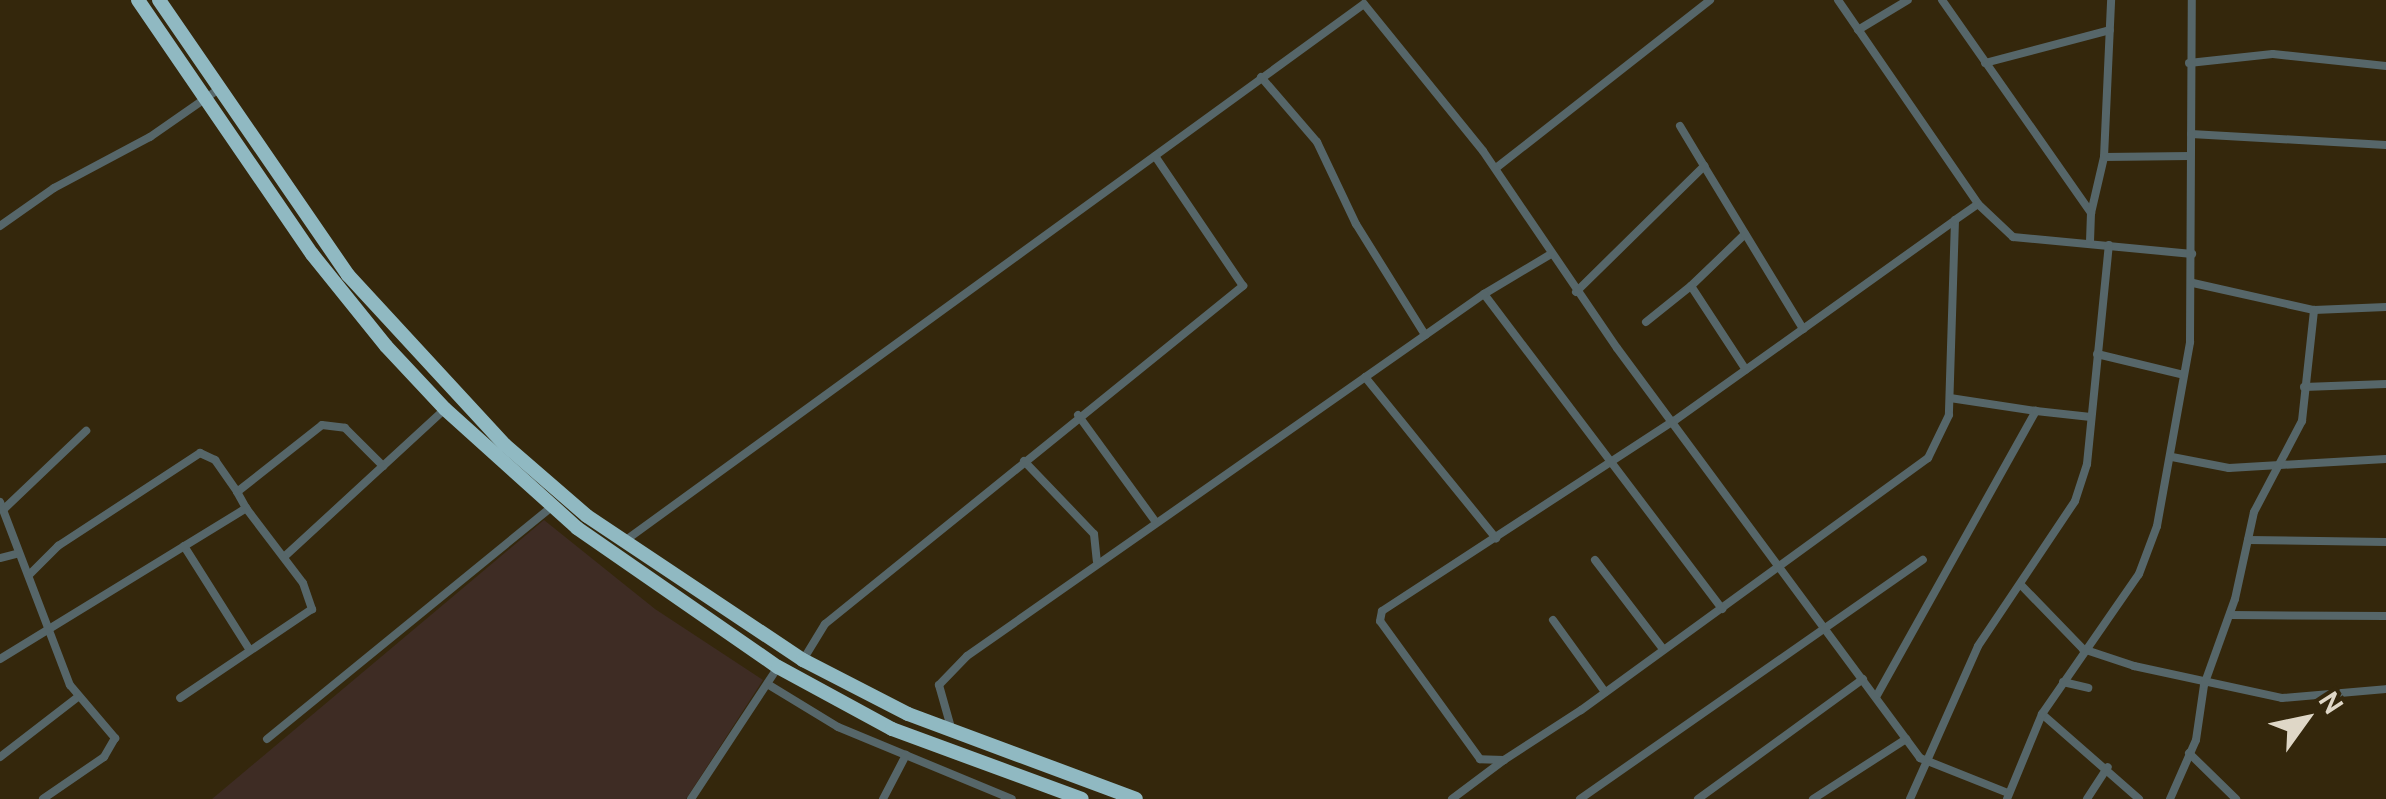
<!DOCTYPE html>
<style>
body{margin:0}
#map{position:relative;width:2386px;height:799px;overflow:hidden;background:#34270c;font-family:Cabin,sans-serif}
div>[style]{position:absolute}
[style*='--x']{left:calc(var(--x)*1px);top:calc(var(--y)*1px);width:calc(var(--w)*1px);rotate:calc(var(--a)*1deg)}
.industrial>*{inset:0;background:#3e2c24}
.street>*{height:8px;margin:-4px;padding:0 4px;transform-origin:4px;border-radius:4px;background:#566669}
.highway>*{height:14px;margin:-7px;padding:0 7px;transform-origin:7px;border-radius:7px;background:#90b9c2}
span{translate:-50% -50%;white-space:nowrap;text-align:center;line-height:1.15;-webkit-text-stroke:8px #34270c;paint-order:stroke}
.north{position:absolute;left:2256px;top:669px;width:100px;height:100px;-webkit-text-stroke:8px #34270c;paint-order:stroke;rotate:57deg;font-size:28px;font-weight:700;line-height:40px;text-align:center;color:#dfd7c7}
.north::after{content:'';display:block;margin:auto;width:35px;height:45px;background:#dfd7c7;clip-path:polygon(50% 0,100% 100%,50% 72%,0 100%)}
</style>
<div id="map">
<div class="industrial">
<div style="clip-path:polygon(544px 520px,655px 609px,763px 680px,686px 799px,212px 799px)"></div>
</div>
<div class="street">
<div style="--x:1838;--y:0;--w:247;--a:55.5"></div>
<div style="--x:1978;--y:204;--w:48;--a:43.3"></div>
<div style="--x:2013;--y:237;--w:180;--a:5.4"></div>
<div style="--x:1942;--y:0;--w:260;--a:55"></div>
<div style="--x:2091;--y:213;--w:30;--a:92"></div>
<div style="--x:1858;--y:30;--w:58;--a:-31"></div>
<div style="--x:1985;--y:63;--w:129;--a:-14.8"></div>
<div style="--x:2189;--y:63;--w:84;--a:-6.1"></div>
<div style="--x:2273;--y:54;--w:114;--a:6.1"></div>
<div style="--x:1261;--y:77;--w:86;--a:49.3"></div>
<div style="--x:1317;--y:142;--w:91;--a:64.6"></div>
<div style="--x:1356;--y:224;--w:131;--a:58.1"></div>
<div style="--x:1680;--y:126;--w:47;--a:59"></div>
<div style="--x:2191;--y:134;--w:195;--a:3.2"></div>
<div style="--x:2104;--y:157;--w:86;--a:-0.7"></div>
<div style="--x:1496;--y:168;--w:272;--a:-38.1"></div>
<div style="--x:2091;--y:213;--w:57;--a:-76.9"></div>
<div style="--x:2104;--y:157;--w:157;--a:-87.4"></div>
<div style="--x:1955;--y:220;--w:195;--a:91.8"></div>
<div style="--x:1949;--y:415;--w:48;--a:116"></div>
<div style="--x:1928;--y:458;--w:429;--a:144"></div>
<div style="--x:1581;--y:710;--w:92;--a:147"></div>
<div style="--x:1504;--y:760;--w:24;--a:-178"></div>
<div style="--x:1480;--y:759;--w:170;--a:-125.9"></div>
<div style="--x:1380;--y:621;--w:10;--a:-79"></div>
<div style="--x:1382;--y:611;--w:348;--a:-33.1"></div>
<div style="--x:1674;--y:421;--w:158;--a:-35.5"></div>
<div style="--x:1803;--y:329;--w:187;--a:-35.6"></div>
<div style="--x:1955;--y:220;--w:28;--a:-35"></div>
<div style="--x:0;--y:226;--w:66;--a:-35.1"></div>
<div style="--x:54;--y:188;--w:109;--a:-28"></div>
<div style="--x:150;--y:137;--w:84;--a:-34.8"></div>
<div style="--x:1745;--y:234;--w:75;--a:136.1"></div>
<div style="--x:1691;--y:286;--w:100;--a:56.8"></div>
<div style="--x:1551;--y:254;--w:78;--a:149.2"></div>
<div style="--x:1484;--y:294;--w:395;--a:52.9"></div>
<div style="--x:2193;--y:283;--w:124;--a:12.6"></div>
<div style="--x:2314;--y:310;--w:72;--a:-2.4"></div>
<div style="--x:1576;--y:292;--w:180;--a:-44.5"></div>
<div style="--x:1704;--y:166;--w:191;--a:58.7"></div>
<div style="--x:1646;--y:322;--w:58;--a:-38.7"></div>
<div style="--x:2097;--y:354;--w:89;--a:13.6"></div>
<div style="--x:1365;--y:377;--w:208;--a:50.9"></div>
<div style="--x:2304;--y:387;--w:82;--a:-2.1"></div>
<div style="--x:1950;--y:398;--w:87;--a:8.6"></div>
<div style="--x:1078;--y:415;--w:131;--a:54"></div>
<div style="--x:2172;--y:457;--w:58;--a:10.9"></div>
<div style="--x:2229;--y:468;--w:157;--a:-3.3"></div>
<div style="--x:1024;--y:461;--w:101;--a:46.2"></div>
<div style="--x:1094;--y:534;--w:27;--a:84"></div>
<div style="--x:0;--y:502;--w:196;--a:69.1"></div>
<div style="--x:70;--y:685;--w:70;--a:49.7"></div>
<div style="--x:115;--y:738;--w:22;--a:120"></div>
<div style="--x:104;--y:757;--w:74;--a:145.5"></div>
<div style="--x:246;--y:508;--w:18;--a:-119"></div>
<div style="--x:237;--y:492;--w:108;--a:-38.2"></div>
<div style="--x:322;--y:425;--w:23;--a:7"></div>
<div style="--x:345;--y:428;--w:54;--a:45"></div>
<div style="--x:383;--y:466;--w:84;--a:-42.6"></div>
<div style="--x:3;--y:510;--w:115;--a:-43.6"></div>
<div style="--x:626;--y:540;--w:912;--a:-35.99"></div>
<div style="--x:1364;--y:4;--w:189;--a:51"></div>
<div style="--x:1483;--y:151;--w:238;--a:55.8"></div>
<div style="--x:1617;--y:348;--w:510;--a:53.53"></div>
<div style="--x:1920;--y:758;--w:95;--a:21.7"></div>
<div style="--x:2248;--y:540;--w:138;--a:0.8"></div>
<div style="--x:184;--y:546;--w:122;--a:57.7"></div>
<div style="--x:284;--y:557;--w:134;--a:-42.6"></div>
<div style="--x:0;--y:558;--w:16;--a:-14"></div>
<div style="--x:1595;--y:560;--w:112;--a:52.6"></div>
<div style="--x:30;--y:574;--w:40;--a:-45"></div>
<div style="--x:58;--y:546;--w:170;--a:-33.2"></div>
<div style="--x:200;--y:453;--w:17;--a:25"></div>
<div style="--x:215;--y:460;--w:39;--a:55"></div>
<div style="--x:2022;--y:586;--w:88;--a:45.9"></div>
<div style="--x:2083;--y:649;--w:54;--a:18.4"></div>
<div style="--x:2134;--y:666;--w:151;--a:12.2"></div>
<div style="--x:2282;--y:698;--w:104;--a:-4.9"></div>
<div style="--x:2230;--y:615;--w:156;--a:0.4"></div>
<div style="--x:1553;--y:620;--w:89;--a:54.2"></div>
<div style="--x:0;--y:659;--w:289;--a:-31.5"></div>
<div style="--x:246;--y:508;--w:94;--a:52.8"></div>
<div style="--x:303;--y:583;--w:28;--a:71"></div>
<div style="--x:312;--y:609;--w:159;--a:146"></div>
<div style="--x:803;--y:660;--w:42;--a:-58.6"></div>
<div style="--x:825;--y:624;--w:538;--a:-38.96"></div>
<div style="--x:1243;--y:286;--w:157;--a:-124.1"></div>
<div style="--x:2063;--y:682;--w:26;--a:13"></div>
<div style="--x:769;--y:685;--w:81;--a:31.3"></div>
<div style="--x:838;--y:727;--w:188;--a:22.5"></div>
<div style="--x:1876;--y:697;--w:328;--a:-60.8"></div>
<div style="--x:2036;--y:411;--w:55;--a:6.2"></div>
<div style="--x:2042;--y:714;--w:129;--a:41.2"></div>
<div style="--x:952;--y:731;--w:48;--a:-105.8"></div>
<div style="--x:939;--y:685;--w:40;--a:-46"></div>
<div style="--x:967;--y:656;--w:631;--a:-35"></div>
<div style="--x:267;--y:739;--w:369;--a:-39.2"></div>
<div style="--x:2189;--y:753;--w:66;--a:44.4"></div>
<div style="--x:0;--y:757;--w:98;--a:-37.6"></div>
<div style="--x:691;--y:799;--w:158;--a:-56.6"></div>
<div style="--x:883;--y:799;--w:50;--a:-62.4"></div>
<div style="--x:1452;--y:799;--w:65;--a:-36.9"></div>
<div style="--x:1580;--y:799;--w:418;--a:-34.9"></div>
<div style="--x:1698;--y:799;--w:204;--a:-36"></div>
<div style="--x:1813;--y:799;--w:111;--a:-32.8"></div>
<div style="--x:1910;--y:799;--w:167;--a:-66"></div>
<div style="--x:1978;--y:646;--w:174;--a:-56.2"></div>
<div style="--x:2075;--y:501;--w:39;--a:-72"></div>
<div style="--x:2087;--y:464;--w:220;--a:-84.3"></div>
<div style="--x:2007;--y:799;--w:92;--a:-67.6"></div>
<div style="--x:2042;--y:714;--w:170;--a:-55.3"></div>
<div style="--x:2139;--y:574;--w:51;--a:-69.4"></div>
<div style="--x:2157;--y:526;--w:187;--a:-79.8"></div>
<div style="--x:2190;--y:342;--w:342;--a:-89.7"></div>
<div style="--x:2087;--y:799;--w:38;--a:-57"></div>
<div style="--x:2170;--y:799;--w:64;--a:-66.2"></div>
<div style="--x:2196;--y:740;--w:56;--a:-81.7"></div>
<div style="--x:2204;--y:685;--w:91;--a:-70.2"></div>
<div style="--x:2235;--y:599;--w:89;--a:-77.7"></div>
<div style="--x:2254;--y:512;--w:103;--a:-62.2"></div>
<div style="--x:2302;--y:421;--w:112;--a:-83.8"></div>
</div>
<div class="highway">
<div style="--x:138;--y:0;--w:308;--a:55.6"></div>
<div style="--x:312;--y:254;--w:118;--a:51.2"></div>
<div style="--x:386;--y:346;--w:86;--a:46.9"></div>
<div style="--x:445;--y:409;--w:178;--a:42"></div>
<div style="--x:577;--y:528;--w:244;--a:34.7"></div>
<div style="--x:778;--y:667;--w:130;--a:28.5"></div>
<div style="--x:892;--y:729;--w:202;--a:20.2"></div>
<div style="--x:159;--y:0;--w:334;--a:55.5"></div>
<div style="--x:348;--y:275;--w:231;--a:47.3"></div>
<div style="--x:505;--y:445;--w:108;--a:40.9"></div>
<div style="--x:587;--y:516;--w:260;--a:33.7"></div>
<div style="--x:803;--y:660;--w:118;--a:27.2"></div>
<div style="--x:908;--y:714;--w:243;--a:20.4"></div>
</div>
<div class="north">N</div>
</div>
